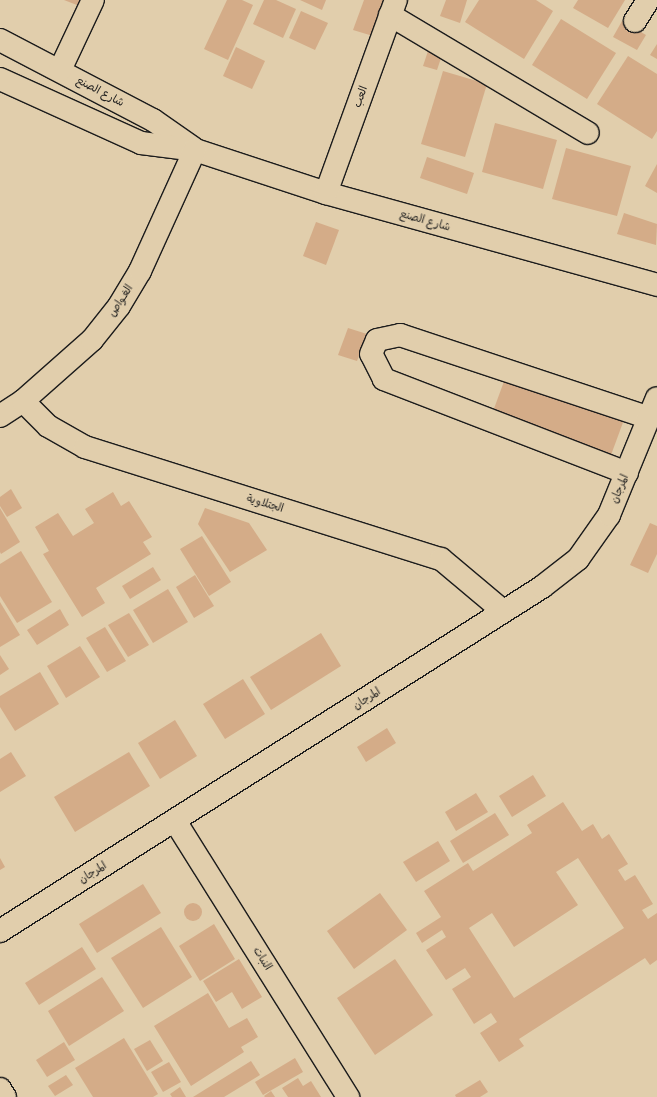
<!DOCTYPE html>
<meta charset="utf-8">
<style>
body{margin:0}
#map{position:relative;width:657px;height:1097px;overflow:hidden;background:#e1ceac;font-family:Sriracha,"Playpen Sans Arabic",sans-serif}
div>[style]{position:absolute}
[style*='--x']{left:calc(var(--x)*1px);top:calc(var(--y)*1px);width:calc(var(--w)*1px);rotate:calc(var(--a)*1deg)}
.building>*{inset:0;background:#d4ac88}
.round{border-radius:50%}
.roads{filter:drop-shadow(1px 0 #1c1c1c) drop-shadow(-1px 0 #1c1c1c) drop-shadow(0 1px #1c1c1c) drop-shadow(0 -1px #1c1c1c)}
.minor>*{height:22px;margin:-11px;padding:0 11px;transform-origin:11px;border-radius:11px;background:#e1ceac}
span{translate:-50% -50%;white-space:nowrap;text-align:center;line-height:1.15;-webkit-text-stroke:3.5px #e1ceac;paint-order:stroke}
.street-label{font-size:11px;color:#1c1c1c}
</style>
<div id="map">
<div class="building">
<div style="clip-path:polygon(64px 0,84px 0,82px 7px)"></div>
<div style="clip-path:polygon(227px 0,242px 0,253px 5px,228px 60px,204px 49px)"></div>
<div style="clip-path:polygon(264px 0,276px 0,296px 9px,283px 38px,253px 24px)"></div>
<div style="clip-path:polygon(300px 0,326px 0,322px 10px)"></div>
<div style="clip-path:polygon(364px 0,386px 0,373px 36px,353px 30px)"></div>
<div style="clip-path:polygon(446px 0,467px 0,460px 23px,440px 16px)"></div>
<div style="clip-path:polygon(479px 0,536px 0,553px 11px,524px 59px,465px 22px)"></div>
<div style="clip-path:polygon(578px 0,625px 0,608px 28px,573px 8px)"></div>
<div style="clip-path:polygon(301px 11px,328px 23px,315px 50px,289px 38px)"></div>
<div style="clip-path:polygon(561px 19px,616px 53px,587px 99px,532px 65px)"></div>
<div style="clip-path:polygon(622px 21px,646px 35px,637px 50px,613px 37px)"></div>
<div style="clip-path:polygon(657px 44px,657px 59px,650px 55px)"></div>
<div style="clip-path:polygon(236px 47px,265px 61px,252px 89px,223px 76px)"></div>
<div style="clip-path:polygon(428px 51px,442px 55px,437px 70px,423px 66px)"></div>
<div style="clip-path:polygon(628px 56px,657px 74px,657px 131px,652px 139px,597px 104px)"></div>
<div style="clip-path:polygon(443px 71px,487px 84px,465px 157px,421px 144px)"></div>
<div style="clip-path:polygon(495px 123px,557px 140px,543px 189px,482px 172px)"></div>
<div style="clip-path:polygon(566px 148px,631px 166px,617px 216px,552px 199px)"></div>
<div style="clip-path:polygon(427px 157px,474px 173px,467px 194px,420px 178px)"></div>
<div style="clip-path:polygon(657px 164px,657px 193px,645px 186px)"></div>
<div style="clip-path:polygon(624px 213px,657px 224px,656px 245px,617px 234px)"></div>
<div style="clip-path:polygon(316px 222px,339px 230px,326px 265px,303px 256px)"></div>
<div style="clip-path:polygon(348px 328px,367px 334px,357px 361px,338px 355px)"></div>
<div style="clip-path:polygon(506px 376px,625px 417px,611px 455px,492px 414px)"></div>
<div style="clip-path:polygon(11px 489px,22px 508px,7px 517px,0 506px,0 497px)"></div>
<div style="clip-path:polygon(113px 492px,121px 506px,129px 501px,152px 537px,143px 542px,151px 554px,96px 588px,105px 603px,82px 617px,43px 554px,49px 551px,35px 527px,58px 513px,73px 536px,94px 523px,85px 509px)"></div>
<div style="clip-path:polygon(0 508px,20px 542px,1px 554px,0 552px)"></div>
<div style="clip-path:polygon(205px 508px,249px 523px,267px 550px,230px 572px,198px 524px)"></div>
<div style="clip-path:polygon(650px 523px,657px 526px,657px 554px,648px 573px,630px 565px)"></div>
<div style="clip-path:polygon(202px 536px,231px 582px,209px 596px,180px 549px)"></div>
<div style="clip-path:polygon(21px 551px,52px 602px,17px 623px,0 596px,0 564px)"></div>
<div style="clip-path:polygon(153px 567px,161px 580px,130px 599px,122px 586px)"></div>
<div style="clip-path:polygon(195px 575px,214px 606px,194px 618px,176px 587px)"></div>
<div style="clip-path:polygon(168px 589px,188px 622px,153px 643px,133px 610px)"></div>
<div style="clip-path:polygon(0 602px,20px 635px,0 647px)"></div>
<div style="clip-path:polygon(60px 609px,69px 625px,37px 645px,27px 630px)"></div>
<div style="clip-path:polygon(129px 613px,149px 645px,128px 657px,108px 625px)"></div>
<div style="clip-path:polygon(105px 627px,126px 661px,107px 672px,86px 638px)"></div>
<div style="clip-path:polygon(321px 633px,341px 666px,271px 710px,250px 677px)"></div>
<div style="clip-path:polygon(80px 646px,100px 677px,66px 698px,47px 666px)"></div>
<div style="clip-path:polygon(0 655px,9px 669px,0 675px)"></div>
<div style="clip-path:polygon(40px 672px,59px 704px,15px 731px,0 707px,0 696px)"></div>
<div style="clip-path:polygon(243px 679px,265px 714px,225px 739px,203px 704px)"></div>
<div style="clip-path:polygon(175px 720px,197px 756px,160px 779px,138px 743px)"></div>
<div style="clip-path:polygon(387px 728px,396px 743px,366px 762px,357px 747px)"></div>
<div style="clip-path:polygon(11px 752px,26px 776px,0 792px,0 759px)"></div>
<div style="clip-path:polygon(129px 752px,150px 786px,75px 832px,54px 797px)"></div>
<div style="clip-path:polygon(533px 775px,546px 796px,512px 817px,499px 796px)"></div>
<div style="clip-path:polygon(476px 793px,488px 812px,456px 831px,445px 812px)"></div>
<div style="clip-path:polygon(evenodd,563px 802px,582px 831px,593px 824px,602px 839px,609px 834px,628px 864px,618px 870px,625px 881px,635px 875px,653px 904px,642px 910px,648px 919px,657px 913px,657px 960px,650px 965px,645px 958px,519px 1039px,524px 1046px,499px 1062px,480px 1033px,497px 1022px,491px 1013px,474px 1024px,452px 989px,471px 977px,465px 968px,446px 980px,426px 950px,446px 937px,442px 930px,422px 943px,416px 933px,441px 917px,424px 891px,468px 863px,473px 871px,532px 833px,527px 825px,563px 802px,578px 858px,624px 928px,514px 998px,469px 928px,492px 913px,514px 947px,578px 905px,556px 872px,578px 858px)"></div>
<div style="clip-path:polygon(495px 813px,509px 835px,463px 863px,450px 841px)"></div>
<div style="clip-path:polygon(438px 841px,450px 861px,416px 882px,403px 862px)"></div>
<div style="clip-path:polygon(0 858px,5px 867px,0 870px)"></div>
<div style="clip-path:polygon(143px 884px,161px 913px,97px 953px,79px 924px)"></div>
<div style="clip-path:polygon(380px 893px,407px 930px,354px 969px,327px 931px)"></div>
<div class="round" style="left:184px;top:903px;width:18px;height:18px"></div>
<div style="clip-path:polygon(214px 924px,235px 959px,200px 981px,179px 946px)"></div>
<div style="clip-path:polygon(161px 927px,192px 977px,143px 1008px,111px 958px)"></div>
<div style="clip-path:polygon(82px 947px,96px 969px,39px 1005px,25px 983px)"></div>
<div style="clip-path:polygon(239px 959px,262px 997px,242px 1009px,232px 992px,216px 1002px,203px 981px)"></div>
<div style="clip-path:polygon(395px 959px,433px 1015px,375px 1055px,337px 998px)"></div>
<div style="clip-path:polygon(102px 977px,124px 1011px,69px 1046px,48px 1011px)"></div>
<div style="clip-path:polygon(208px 993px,229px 1028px,247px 1018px,258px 1037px,241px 1047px,244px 1052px,191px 1086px,154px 1026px)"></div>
<div style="clip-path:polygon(124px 1038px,158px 1094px,153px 1097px,93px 1097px,75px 1068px)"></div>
<div style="clip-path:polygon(150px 1040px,163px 1061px,147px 1071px,134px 1049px)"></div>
<div style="clip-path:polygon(64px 1042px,75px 1060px,47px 1077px,36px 1060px)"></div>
<div style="clip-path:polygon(295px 1058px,303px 1072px,263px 1095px,255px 1082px)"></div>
<div style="clip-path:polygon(251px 1061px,260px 1075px,224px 1097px,193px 1097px)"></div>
<div style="clip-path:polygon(169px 1062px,181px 1082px,163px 1092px,151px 1072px)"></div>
<div style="clip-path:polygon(66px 1075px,73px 1085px,55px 1096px,48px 1086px)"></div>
<div style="clip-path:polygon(298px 1078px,303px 1086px,311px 1081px,321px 1097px,288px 1097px,282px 1088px)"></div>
<div style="clip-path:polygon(480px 1080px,488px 1092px,480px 1097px,456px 1097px,455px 1095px)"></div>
<div style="clip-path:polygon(180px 1087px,186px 1097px,172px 1097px,170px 1094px)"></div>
<div style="clip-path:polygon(271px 1091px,275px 1097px,265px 1097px,264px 1096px)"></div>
</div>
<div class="roads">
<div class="minor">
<div style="--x:390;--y:15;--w:230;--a:30.8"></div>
<div style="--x:635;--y:21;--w:25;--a:-58"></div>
<div style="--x:0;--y:40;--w:173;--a:27.6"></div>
<div style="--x:153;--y:120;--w:49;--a:35"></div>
<div style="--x:60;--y:70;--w:77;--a:-64.8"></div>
<div style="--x:0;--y:79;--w:155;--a:24.4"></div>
<div style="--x:141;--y:143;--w:54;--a:7.4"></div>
<div style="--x:195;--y:150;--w:138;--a:18.2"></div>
<div style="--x:326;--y:193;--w:344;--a:15.5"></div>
<div style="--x:326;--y:193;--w:205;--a:-70.1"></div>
<div style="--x:23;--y:401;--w:35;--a:45"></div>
<div style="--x:48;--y:426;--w:43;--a:29.6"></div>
<div style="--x:85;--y:447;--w:373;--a:17.5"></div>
<div style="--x:441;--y:559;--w:81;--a:40"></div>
<div style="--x:0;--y:416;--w:27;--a:-33"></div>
<div style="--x:23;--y:401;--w:92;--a:-41.5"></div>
<div style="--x:92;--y:340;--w:43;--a:-51.5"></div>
<div style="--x:119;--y:306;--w:41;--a:-59"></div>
<div style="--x:140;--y:271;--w:133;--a:-65.6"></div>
<div style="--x:627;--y:473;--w:261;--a:-158.9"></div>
<div style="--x:384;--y:379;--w:28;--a:-117"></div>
<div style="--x:371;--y:354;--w:15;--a:-67"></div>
<div style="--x:377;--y:340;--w:24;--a:-12"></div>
<div style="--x:400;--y:335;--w:263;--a:18.4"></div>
<div style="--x:175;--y:821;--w:326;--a:57.9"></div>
<div style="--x:0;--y:931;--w:642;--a:-32.4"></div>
<div style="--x:542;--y:587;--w:46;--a:-37.9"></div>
<div style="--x:578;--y:559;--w:54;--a:-54.8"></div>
<div style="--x:609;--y:515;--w:126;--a:-67.7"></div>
<div style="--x:0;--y:1089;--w:9;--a:58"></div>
</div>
</div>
<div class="street-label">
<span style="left:100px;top:92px;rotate:28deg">شارع الصنع</span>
<span style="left:361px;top:97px;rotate:-70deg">العب</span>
<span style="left:425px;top:221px;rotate:16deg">شارع الصنع</span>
<span style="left:121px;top:301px;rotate:-57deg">الغـواص</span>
<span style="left:620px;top:489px;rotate:-67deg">المرجان</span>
<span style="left:265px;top:504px;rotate:17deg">الجتلاوية</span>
<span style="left:367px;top:699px;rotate:-33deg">المرجان</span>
<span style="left:93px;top:873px;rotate:-32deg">المرجان</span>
<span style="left:262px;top:959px;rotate:58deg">النبات</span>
</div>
</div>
